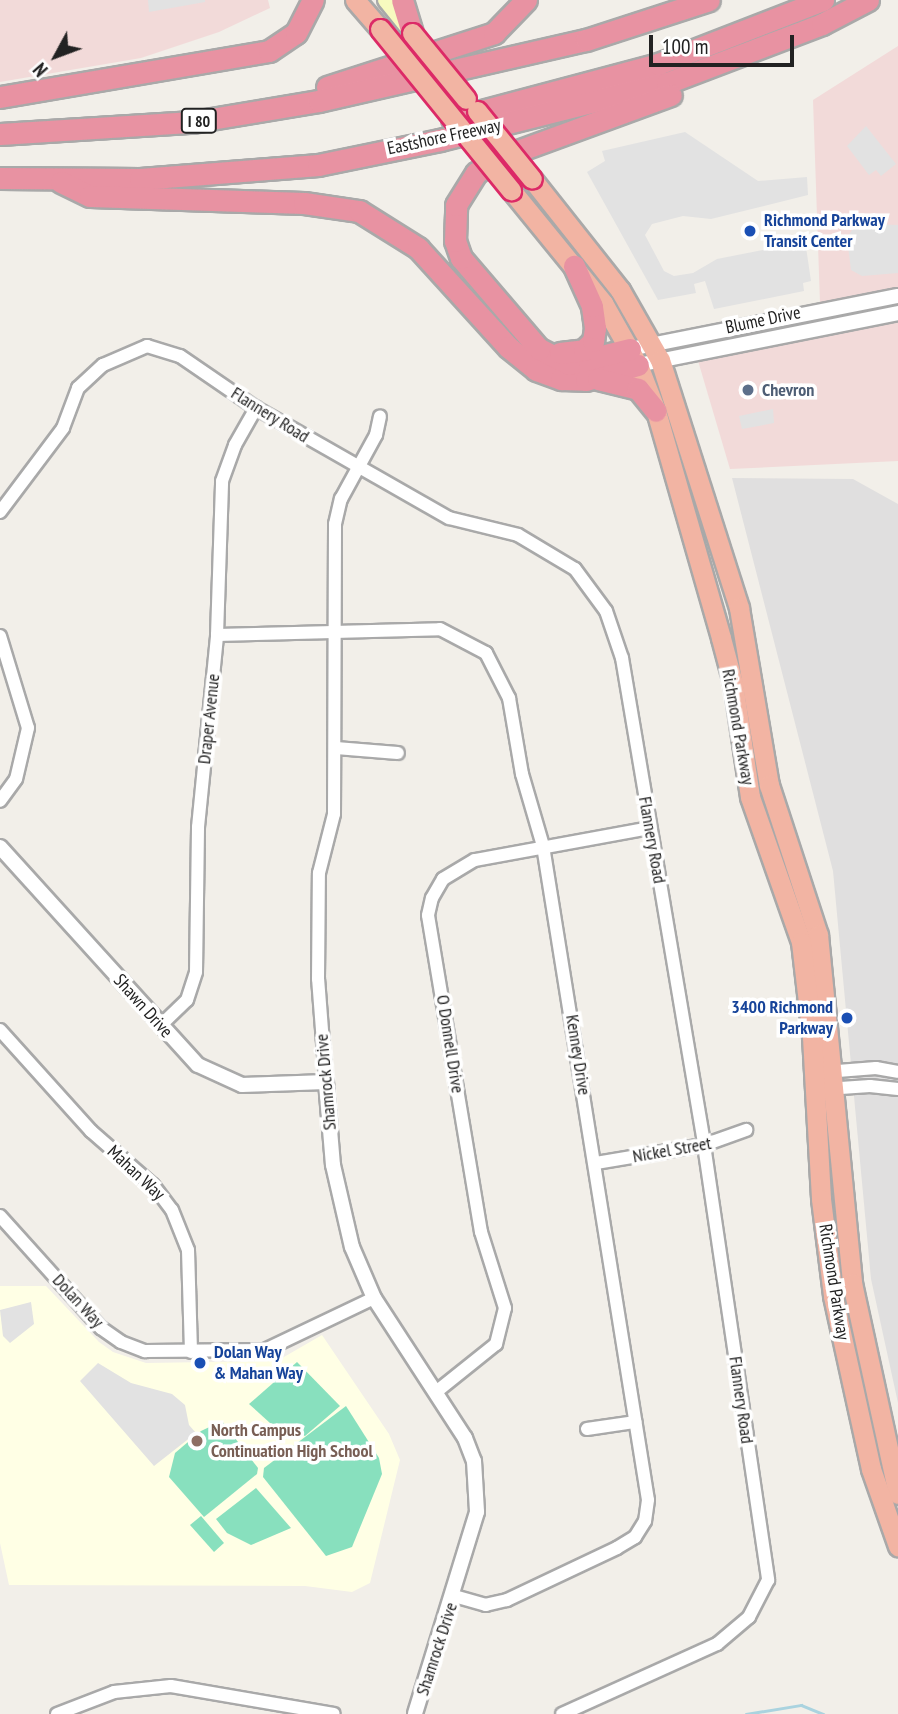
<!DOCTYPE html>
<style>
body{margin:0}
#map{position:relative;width:898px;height:1714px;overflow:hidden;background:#f2efe9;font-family:"PT Sans Narrow",sans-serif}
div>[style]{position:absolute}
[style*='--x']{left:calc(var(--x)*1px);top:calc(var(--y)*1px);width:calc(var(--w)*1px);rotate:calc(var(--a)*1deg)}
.residential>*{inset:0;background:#e0dfdf}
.commercial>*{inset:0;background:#f2dad9}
.education>*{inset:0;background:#ffffe5}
.pitch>*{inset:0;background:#88e0be}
.parking>*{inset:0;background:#e2e2e2}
.stream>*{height:2.5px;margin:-1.25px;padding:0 1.25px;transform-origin:1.25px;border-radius:1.25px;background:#aad3df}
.roads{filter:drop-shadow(2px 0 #a9a9a9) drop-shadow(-2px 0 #a9a9a9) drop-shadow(0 2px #a9a9a9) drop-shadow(0 -2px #a9a9a9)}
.minor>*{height:12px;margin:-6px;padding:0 6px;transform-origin:6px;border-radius:6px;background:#fff}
.tertiary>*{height:14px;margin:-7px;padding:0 7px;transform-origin:7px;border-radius:7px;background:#fff}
.secondary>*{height:16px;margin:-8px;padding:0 8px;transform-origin:8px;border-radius:8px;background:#f7fabf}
.trunk>*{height:19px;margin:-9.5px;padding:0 9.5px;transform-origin:9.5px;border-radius:9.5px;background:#f2b4a3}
.motorway>*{height:21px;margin:-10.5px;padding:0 10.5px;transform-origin:10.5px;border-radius:10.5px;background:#e892a2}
.bridges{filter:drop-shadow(2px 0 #dc2a67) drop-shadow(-2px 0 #dc2a67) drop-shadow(0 2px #dc2a67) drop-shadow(0 -2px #dc2a67)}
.trunk-bridge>*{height:19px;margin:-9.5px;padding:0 9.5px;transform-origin:9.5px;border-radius:9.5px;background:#f2b4a3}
.dots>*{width:19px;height:19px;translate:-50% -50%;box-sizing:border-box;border:4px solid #fff;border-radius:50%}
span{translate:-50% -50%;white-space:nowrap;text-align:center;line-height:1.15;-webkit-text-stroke:7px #fff;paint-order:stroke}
.shield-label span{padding:2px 5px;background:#fff;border:2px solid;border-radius:5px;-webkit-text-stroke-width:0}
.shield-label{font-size:16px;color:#222;font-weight:700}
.street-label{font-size:18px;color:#222}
.transit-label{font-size:18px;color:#164399;font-weight:700}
.left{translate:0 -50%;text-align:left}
.right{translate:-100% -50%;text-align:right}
.service-label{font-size:18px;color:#4e5e75;font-weight:700}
.education-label{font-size:18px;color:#785e54;font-weight:700}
.north{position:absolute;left:21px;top:21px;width:70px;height:70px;-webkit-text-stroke:5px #fff;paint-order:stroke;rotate:229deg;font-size:19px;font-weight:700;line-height:28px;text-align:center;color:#222}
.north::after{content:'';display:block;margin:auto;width:24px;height:32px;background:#222;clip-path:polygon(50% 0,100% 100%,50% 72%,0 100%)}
.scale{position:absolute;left:649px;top:35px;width:145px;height:32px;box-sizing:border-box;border:4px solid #222;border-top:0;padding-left:9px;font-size:21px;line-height:24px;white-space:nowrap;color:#222;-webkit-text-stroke:5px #fff;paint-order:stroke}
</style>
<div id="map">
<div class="residential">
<div style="clip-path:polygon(732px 478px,853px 479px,898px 504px,898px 1403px,871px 1279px,833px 871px)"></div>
</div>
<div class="commercial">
<div style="clip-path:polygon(0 0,268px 0,270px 8px,219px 32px,141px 58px,0 82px)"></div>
<div style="clip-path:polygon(898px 46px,898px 290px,820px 303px,813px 100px)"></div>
<div style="clip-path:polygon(898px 323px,898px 461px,730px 469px,696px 354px,835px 326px)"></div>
</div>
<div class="education">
<div style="clip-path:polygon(0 1286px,46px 1286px,99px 1342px,113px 1352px,146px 1363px,277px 1361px,322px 1335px,389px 1434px,400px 1460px,370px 1583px,352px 1592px,305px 1586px,9px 1585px,0 1543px)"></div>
</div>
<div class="pitch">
<div style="clip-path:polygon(297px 1362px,340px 1406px,305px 1436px,270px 1423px,249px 1404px)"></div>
<div style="clip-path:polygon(346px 1406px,379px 1458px,382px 1474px,352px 1547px,326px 1556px,263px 1477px,264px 1468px)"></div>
<div style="clip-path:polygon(222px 1421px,258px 1468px,257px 1474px,204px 1517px,169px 1477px,175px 1453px,201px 1431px)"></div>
<div style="clip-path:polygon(256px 1488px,291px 1528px,251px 1545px,227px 1533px,216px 1519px)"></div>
<div style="clip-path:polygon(201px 1516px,224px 1543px,214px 1552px,190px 1525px)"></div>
</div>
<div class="parking">
<div style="clip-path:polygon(148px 0,205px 0,205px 2px,149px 12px)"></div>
<div style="clip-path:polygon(866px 126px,896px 164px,881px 176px,876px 170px,869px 175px,847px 146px)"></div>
<div style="clip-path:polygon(685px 132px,758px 181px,807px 177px,808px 195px,711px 219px,683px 216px,652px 224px,645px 235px,664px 271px,674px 276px,693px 273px,717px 259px,783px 246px,806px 247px,811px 281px,803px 283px,804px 291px,714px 309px,705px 281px,694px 284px,696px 293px,658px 300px,587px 172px,605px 161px,602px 151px)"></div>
<div style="clip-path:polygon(871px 224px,898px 225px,898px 273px,862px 276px,851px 270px,847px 238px,852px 230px)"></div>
<div style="clip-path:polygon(773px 409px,774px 423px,742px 429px,739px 416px)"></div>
<div style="clip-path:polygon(31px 1302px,34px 1324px,10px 1343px,3px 1336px,0 1310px)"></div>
<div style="clip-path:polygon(98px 1363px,131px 1383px,172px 1394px,185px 1405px,189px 1425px,196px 1433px,154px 1466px,80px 1381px)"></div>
</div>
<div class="stream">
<div style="--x:746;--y:1714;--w:56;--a:-9.3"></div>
<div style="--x:801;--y:1705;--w:24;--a:22"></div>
</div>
<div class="roads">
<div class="minor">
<div style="--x:0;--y:512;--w:105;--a:-53.1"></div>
<div style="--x:63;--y:428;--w:43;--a:-69.4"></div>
<div style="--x:78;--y:388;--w:34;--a:-43"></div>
<div style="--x:103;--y:365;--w:48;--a:-23.4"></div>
<div style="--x:147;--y:346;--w:34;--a:17"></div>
<div style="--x:180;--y:356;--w:92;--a:34.4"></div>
<div style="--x:256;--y:408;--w:222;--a:29.7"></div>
<div style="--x:449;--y:518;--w:71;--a:13.8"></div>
<div style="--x:518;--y:535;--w:66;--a:30.8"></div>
<div style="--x:575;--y:569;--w:52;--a:53.6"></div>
<div style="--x:606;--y:611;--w:50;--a:71.2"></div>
<div style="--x:622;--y:658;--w:494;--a:80.4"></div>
<div style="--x:704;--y:1145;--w:440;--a:81.6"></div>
<div style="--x:768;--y:1580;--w:42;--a:117.2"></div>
<div style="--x:749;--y:1617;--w:42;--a:139.8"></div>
<div style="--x:717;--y:1644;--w:170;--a:155.7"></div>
<div style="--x:217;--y:635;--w:223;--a:-1.5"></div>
<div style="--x:440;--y:629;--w:52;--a:27.6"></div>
<div style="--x:486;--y:653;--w:51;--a:62.9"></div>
<div style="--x:509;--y:698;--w:77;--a:80.3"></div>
<div style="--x:522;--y:774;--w:75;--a:73.7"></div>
<div style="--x:543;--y:846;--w:662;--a:80.88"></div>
<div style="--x:648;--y:1500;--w:21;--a:98"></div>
<div style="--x:645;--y:1521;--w:19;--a:122"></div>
<div style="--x:635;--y:1537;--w:21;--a:149"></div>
<div style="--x:617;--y:1548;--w:122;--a:154.7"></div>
<div style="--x:507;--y:1600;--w:22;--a:167"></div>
<div style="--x:486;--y:1605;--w:33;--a:-164"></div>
<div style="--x:0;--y:636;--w:96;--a:73.1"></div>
<div style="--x:28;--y:728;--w:52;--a:103.2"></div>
<div style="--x:16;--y:779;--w:27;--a:126"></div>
<div style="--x:336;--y:748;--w:62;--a:4.6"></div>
<div style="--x:161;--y:1025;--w:36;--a:-44"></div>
<div style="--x:187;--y:1000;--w:29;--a:-72"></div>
<div style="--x:196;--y:972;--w:145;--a:-89.2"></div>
<div style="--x:198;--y:827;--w:193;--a:-84.3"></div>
<div style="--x:217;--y:635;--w:154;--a:-88.1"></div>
<div style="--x:222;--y:481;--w:38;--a:-70"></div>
<div style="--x:235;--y:445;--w:43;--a:-60.4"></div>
<div style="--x:0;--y:1030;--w:136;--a:48"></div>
<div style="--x:91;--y:1131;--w:82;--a:41.1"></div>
<div style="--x:153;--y:1185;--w:31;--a:53"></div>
<div style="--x:172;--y:1210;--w:43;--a:68.2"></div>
<div style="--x:188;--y:1250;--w:102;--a:88.3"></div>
<div style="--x:825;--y:1072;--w:51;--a:-4.5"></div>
<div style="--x:876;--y:1068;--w:22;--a:10"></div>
<div style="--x:326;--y:1082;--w:103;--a:-94.4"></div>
<div style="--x:318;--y:979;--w:106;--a:-89.5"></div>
<div style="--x:319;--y:873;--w:61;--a:-75.7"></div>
<div style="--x:334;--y:814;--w:290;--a:-89.8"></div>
<div style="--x:335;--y:524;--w:26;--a:-77"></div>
<div style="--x:341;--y:499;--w:73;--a:-61.3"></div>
<div style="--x:376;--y:435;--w:19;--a:-78"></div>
<div style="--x:826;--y:1089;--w:44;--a:-3.9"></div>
<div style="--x:870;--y:1086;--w:28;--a:6"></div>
<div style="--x:596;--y:1163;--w:109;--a:-9.5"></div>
<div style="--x:704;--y:1145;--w:45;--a:-19.7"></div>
<div style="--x:0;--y:1216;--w:151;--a:48"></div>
<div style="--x:101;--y:1328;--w:24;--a:35"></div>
<div style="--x:121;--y:1342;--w:26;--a:21"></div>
<div style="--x:145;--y:1351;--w:120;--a:-0.5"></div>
<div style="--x:265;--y:1350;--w:121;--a:-25.5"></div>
<div style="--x:436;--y:1392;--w:77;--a:-38.7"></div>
<div style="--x:496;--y:1344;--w:37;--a:-76"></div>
<div style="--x:505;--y:1308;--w:80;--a:-107.5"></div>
<div style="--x:481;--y:1232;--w:321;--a:-99.5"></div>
<div style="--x:428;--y:915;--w:17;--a:-77"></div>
<div style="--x:432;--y:898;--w:22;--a:-60"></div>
<div style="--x:443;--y:879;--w:37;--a:-31"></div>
<div style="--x:475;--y:860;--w:178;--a:-10.4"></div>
<div style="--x:587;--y:1429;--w:49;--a:-8.3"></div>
<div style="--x:57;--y:1714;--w:61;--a:-21.1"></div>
<div style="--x:114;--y:1692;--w:57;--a:-6"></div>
<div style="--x:171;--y:1686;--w:165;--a:9.7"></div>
</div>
<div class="tertiary">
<div style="--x:630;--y:349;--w:273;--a:-11.2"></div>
<div style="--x:638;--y:365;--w:265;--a:-11.3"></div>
<div style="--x:0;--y:847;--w:294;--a:47.8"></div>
<div style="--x:198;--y:1065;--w:48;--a:24.4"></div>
<div style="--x:242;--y:1085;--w:84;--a:-2"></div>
<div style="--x:326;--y:1082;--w:83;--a:85.2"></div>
<div style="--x:333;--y:1165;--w:84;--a:77"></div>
<div style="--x:352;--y:1247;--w:56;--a:66.7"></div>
<div style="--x:374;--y:1298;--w:167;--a:57"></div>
<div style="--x:465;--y:1438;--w:25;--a:69"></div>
<div style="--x:474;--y:1461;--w:51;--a:86.6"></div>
<div style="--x:477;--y:1512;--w:211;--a:107.1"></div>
</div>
<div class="secondary">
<div style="--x:386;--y:0;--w:32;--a:51"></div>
</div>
<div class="trunk">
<div style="--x:355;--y:0;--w:38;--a:49"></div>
<div style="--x:532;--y:179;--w:142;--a:51.6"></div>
<div style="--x:620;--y:290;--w:81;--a:60.3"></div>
<div style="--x:660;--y:360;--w:260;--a:72.3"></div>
<div style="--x:739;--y:608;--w:180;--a:80.4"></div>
<div style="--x:769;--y:785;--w:158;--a:71.9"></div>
<div style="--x:818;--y:935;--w:350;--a:84.4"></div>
<div style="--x:852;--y:1283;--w:216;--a:77.7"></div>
<div style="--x:511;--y:190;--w:146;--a:50.8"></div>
<div style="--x:603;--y:303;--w:71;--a:60.6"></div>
<div style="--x:638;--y:365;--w:49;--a:68.6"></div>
<div style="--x:656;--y:411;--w:236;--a:74"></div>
<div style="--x:721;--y:638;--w:47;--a:75.1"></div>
<div style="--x:733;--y:683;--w:115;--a:81.5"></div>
<div style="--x:750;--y:797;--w:154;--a:70.6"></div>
<div style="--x:801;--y:942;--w:96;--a:83.4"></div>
<div style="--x:812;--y:1037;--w:162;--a:86.8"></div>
<div style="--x:821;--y:1199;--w:98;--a:82.9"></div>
<div style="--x:833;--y:1296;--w:177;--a:77.6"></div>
<div style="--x:871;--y:1469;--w:82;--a:70.7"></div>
</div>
<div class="motorway">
<div style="--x:402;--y:0;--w:34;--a:73"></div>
<div style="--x:327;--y:87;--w:176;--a:-17.9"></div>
<div style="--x:494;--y:33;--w:46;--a:-45.9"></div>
<div style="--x:0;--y:97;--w:273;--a:-9.7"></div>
<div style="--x:269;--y:51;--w:32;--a:-34"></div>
<div style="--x:296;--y:33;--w:37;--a:-63"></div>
<div style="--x:452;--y:119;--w:213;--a:-14.9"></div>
<div style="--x:658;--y:64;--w:177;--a:-21.2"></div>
<div style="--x:0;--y:134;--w:193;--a:-3.6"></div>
<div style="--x:193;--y:122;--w:128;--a:-9.5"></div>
<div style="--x:319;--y:101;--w:274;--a:-12.9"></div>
<div style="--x:586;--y:40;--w:129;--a:-18"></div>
<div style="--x:0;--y:178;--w:140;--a:0.4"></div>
<div style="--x:140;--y:179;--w:179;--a:-4.5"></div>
<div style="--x:318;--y:165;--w:125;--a:-11.6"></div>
<div style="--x:440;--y:140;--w:234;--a:-14.1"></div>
<div style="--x:667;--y:83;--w:166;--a:-20.8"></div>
<div style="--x:822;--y:24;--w:52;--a:-27.6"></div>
<div style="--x:61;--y:182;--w:32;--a:26"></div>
<div style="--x:90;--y:196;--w:214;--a:1.9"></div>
<div style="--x:304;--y:203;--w:56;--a:8.3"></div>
<div style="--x:359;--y:211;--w:70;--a:32.1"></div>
<div style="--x:418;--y:248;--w:134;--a:47.7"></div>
<div style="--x:508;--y:347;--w:36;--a:39"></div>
<div style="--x:536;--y:370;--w:27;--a:20"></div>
<div style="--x:561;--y:379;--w:25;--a:2"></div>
<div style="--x:586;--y:380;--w:54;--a:-16.1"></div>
<div style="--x:630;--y:349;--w:63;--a:166.2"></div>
<div style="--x:569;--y:364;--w:34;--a:-153"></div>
<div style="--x:539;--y:349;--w:120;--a:-130.6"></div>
<div style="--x:461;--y:258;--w:18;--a:-109"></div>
<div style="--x:455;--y:241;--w:36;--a:-88"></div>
<div style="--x:456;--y:205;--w:38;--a:-58"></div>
<div style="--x:476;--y:173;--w:24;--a:-35"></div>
<div style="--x:496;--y:159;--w:186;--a:-20.1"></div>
<div style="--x:560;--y:353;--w:24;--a:-7"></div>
<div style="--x:584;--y:350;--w:13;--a:-45"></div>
<div style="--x:593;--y:341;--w:13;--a:-81"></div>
<div style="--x:595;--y:328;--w:22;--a:-98"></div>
<div style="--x:592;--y:306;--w:44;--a:-114.2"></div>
<div style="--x:598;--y:379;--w:41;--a:14"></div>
<div style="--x:638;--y:389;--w:28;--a:51"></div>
</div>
</div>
<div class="bridges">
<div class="trunk-bridge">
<div style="--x:380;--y:29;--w:208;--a:50.9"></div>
<div style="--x:412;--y:33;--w:85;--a:50.7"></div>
<div style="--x:477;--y:111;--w:87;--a:51"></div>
</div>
</div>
<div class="dots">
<div style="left:750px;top:231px;background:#1a4fb4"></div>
<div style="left:748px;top:390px;background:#5c6f8a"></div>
<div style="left:847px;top:1018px;background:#1a4fb4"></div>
<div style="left:200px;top:1363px;background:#1a4fb4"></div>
<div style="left:197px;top:1441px;background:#8d6e63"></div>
</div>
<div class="shield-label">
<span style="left:199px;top:121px">I 80</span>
</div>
<div class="street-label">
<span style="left:444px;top:137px;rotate:-12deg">Eastshore Freeway</span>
<span style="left:763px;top:320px;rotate:-12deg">Blume Drive</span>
<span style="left:270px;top:415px;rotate:32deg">Flannery Road</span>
<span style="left:209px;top:719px;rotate:-84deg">Draper Avenue</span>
<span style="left:738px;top:727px;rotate:80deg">Richmond Parkway</span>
<span style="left:652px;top:840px;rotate:80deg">Flannery Road</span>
<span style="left:143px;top:1006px;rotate:48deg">Shawn Drive</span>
<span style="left:450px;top:1044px;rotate:81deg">O Donnell Drive</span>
<span style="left:578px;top:1055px;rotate:81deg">Kenney Drive</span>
<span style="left:326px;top:1082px;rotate:-95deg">Shamrock Drive</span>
<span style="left:672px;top:1150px;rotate:-10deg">Nickel Street</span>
<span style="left:136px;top:1173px;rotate:43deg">Mahan Way</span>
<span style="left:834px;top:1282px;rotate:81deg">Richmond Parkway</span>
<span style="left:78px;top:1301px;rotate:47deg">Dolan Way</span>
<span style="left:741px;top:1400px;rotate:82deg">Flannery Road</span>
<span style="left:437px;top:1649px;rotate:-72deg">Shamrock Drive</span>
</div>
<div class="transit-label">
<span class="left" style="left:764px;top:231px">Richmond Parkway<br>Transit Center</span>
<span class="right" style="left:833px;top:1018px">3400 Richmond<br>Parkway</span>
<span class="left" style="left:214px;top:1363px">Dolan Way<br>&amp; Mahan Way</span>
</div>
<div class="service-label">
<span class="left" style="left:762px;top:390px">Chevron</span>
</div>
<div class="education-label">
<span class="left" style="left:211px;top:1441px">North Campus<br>Continuation High School</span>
</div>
<div class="north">N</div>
<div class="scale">100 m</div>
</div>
